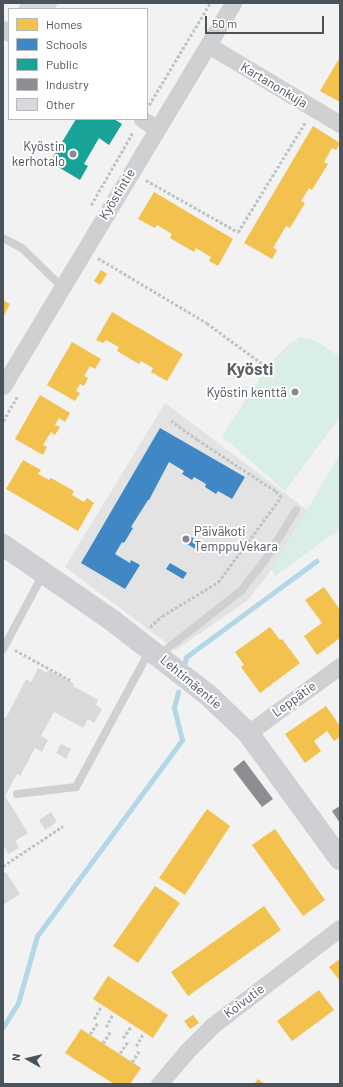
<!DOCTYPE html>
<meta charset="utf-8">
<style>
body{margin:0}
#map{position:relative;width:343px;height:1087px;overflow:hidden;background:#f2f2f2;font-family:Barlow,sans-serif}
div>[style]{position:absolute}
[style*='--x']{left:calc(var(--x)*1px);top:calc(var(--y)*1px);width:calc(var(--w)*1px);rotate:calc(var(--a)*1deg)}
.education>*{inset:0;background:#e4e3e3}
.green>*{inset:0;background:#d9eee4}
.homes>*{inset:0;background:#f2c14e}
.schools>*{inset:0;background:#3f88c5}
.public>*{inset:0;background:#17a398}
.industry>*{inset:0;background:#8d8d92}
.stream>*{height:5px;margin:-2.5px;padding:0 2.5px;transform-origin:2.5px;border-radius:2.5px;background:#b1d7e8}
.building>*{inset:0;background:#d9d9db}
.path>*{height:2.5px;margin-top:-1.25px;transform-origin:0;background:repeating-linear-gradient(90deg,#bcc6c4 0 3px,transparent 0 5px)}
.lane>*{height:8px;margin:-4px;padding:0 4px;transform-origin:4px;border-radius:4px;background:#ced0d2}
.street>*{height:17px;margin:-8.5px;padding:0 8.5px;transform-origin:8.5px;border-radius:8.5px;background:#ced0d2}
.secondary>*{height:22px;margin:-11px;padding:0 11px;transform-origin:11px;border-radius:11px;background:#ced0d3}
.dots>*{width:11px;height:11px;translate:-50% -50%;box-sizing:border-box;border:2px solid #fff;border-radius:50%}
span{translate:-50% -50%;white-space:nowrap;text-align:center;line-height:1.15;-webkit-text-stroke:4px #fff;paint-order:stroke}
.street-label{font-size:13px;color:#4a525c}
.poi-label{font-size:13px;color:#4a525c}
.right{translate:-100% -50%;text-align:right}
.left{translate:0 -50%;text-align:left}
.district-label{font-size:17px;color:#5e6065;font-weight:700}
.frame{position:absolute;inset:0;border:4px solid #4a525c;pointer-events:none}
.legend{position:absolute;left:8px;top:8px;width:140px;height:112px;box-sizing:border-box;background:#fff;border:1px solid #b7babe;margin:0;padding:5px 7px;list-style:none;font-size:12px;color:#4a525c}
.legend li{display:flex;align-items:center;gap:8px;height:20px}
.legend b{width:20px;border:1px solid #b7babe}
.north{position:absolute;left:8px;top:1039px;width:40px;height:40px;-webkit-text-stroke:3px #fff;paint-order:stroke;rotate:278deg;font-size:11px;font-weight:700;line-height:16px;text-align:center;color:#4a525c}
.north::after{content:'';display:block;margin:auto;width:14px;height:18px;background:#4a525c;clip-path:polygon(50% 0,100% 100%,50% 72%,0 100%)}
.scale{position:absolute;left:205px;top:16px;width:119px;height:18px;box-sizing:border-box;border:2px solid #4a525c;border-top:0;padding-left:5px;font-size:12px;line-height:14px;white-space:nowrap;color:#4a525c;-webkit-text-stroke:3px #fff;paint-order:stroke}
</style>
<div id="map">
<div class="education">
<div style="clip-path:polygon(165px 403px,307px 510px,272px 569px,248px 600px,176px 650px,65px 567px)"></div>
</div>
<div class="green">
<div style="clip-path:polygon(300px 337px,311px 339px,321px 344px,340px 357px,340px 417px,285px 491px,222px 436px,267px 367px,289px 344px)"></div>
<div style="clip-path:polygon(340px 454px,340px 529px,275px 576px,272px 569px)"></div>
</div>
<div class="homes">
<div style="clip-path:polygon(340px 57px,340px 102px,320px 91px)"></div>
<div style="clip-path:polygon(313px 126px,340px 143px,336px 150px,332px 148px,324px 162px,328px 164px,312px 190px,309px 188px,301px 201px,305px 203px,290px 228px,286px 226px,273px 248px,277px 250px,272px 259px,244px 243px)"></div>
<div style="clip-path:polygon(154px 192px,233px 239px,218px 266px,209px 261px,211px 257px,196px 248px,194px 252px,170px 238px,172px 234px,157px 225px,155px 228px,138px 219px)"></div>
<div style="clip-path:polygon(101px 270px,107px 274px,100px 285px,94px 281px)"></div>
<div style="clip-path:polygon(3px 300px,10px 304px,3px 317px)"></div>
<div style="clip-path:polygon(112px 312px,183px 354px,167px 381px,151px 372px,153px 368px,141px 361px,139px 364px,117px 351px,119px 347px,106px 340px,103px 343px,96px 340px)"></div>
<div style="clip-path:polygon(72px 342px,101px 359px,95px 369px,90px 366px,84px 376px,88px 378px,84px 386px,80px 384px,76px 391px,80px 393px,75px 401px,47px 385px)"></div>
<div style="clip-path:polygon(40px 395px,70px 413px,65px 422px,59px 418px,55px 425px,60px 427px,55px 435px,51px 432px,43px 445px,47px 447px,43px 455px,15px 439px)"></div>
<div style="clip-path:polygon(23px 460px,41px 470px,38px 474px,49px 480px,51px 478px,74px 491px,72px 495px,84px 502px,87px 498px,94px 503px,78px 531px,6px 489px)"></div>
<div style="clip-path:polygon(324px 587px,340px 610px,340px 638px,317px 655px,304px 636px,322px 623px,305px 600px)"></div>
<div style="clip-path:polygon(270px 627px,280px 640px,282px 639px,300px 663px,260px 693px,241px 667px,244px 665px,235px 652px)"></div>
<div style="clip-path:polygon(326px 706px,340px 726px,340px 737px,334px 741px,327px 731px,314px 741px,321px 751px,305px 763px,285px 734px)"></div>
<div style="clip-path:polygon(207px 809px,230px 826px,185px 895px,159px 878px)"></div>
<div style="clip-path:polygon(275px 829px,325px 900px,303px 916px,252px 845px)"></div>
<div style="clip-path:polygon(155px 886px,180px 903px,138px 963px,113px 946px)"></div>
<div style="clip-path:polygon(264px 906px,281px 930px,188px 996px,171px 972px)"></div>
<div style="clip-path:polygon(340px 959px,340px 981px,329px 967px)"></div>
<div style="clip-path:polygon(108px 976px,168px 1015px,153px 1038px,93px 999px)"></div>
<div style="clip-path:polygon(319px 990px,334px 1010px,292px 1041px,277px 1021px)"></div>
<div style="clip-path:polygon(193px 1015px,199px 1023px,190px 1029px,184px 1021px)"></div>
<div style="clip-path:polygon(81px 1029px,141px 1068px,130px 1084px,114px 1084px,65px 1053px)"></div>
<div style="clip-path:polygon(258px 1079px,264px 1084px,254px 1084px)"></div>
</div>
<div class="schools">
<div style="clip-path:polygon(160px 428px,245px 477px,232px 499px,218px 491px,216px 494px,205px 487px,206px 484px,194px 477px,192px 480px,182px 474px,184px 471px,169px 462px,149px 500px,148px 500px,131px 527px,133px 528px,124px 543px,122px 542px,115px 554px,130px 563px,131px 560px,140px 565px,125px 589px,81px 563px)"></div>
<div style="clip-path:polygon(186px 534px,203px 544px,199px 551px,182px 541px)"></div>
<div style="clip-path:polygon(170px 563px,187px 573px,183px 579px,166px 569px)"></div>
</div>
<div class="public">
<div style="clip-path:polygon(76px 119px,114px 119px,122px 124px,109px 145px,99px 138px,84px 164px,88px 166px,80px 180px,50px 162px)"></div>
</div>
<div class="industry">
<div style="clip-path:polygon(244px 760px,273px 799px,262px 807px,233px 769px)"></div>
<div style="clip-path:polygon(340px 806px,340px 823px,332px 811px)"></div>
</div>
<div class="stream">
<div style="--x:185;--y:662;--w:5;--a:-79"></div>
<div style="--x:186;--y:657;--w:162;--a:-36.4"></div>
<div style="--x:3;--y:1027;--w:28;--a:-58"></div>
<div style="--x:18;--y:1003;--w:70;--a:-74.2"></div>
<div style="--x:37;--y:936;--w:244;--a:-53.5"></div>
<div style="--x:182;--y:740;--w:34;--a:-104"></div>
<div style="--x:174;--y:707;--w:16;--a:-75"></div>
</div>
<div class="building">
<div style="clip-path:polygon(21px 3px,58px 3px,55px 9px,18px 9px)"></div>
<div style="clip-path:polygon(38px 668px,47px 673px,48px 670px,74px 684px,73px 686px,98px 700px,96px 705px,102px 709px,94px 723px,88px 719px,83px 728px,54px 712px,41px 736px,48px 740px,42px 752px,35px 748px,20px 776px,17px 774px,5px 796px,28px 833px,15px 841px,19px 848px,8px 854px,5px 848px,3px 849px,3px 716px,6px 718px,26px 679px,31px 682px)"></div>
<div style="clip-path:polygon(61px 744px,71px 749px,66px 759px,56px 753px)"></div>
<div style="clip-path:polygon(51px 812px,57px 822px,45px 830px,39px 820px)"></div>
<div style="clip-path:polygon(6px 872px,20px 894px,3px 905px,3px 874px)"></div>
</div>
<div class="path">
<div style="--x:149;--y:105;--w:119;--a:-59.1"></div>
<div style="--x:146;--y:180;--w:106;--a:29.5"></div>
<div style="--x:238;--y:232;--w:130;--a:-58.5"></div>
<div style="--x:91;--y:205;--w:84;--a:-60.1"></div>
<div style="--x:98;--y:258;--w:127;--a:30.8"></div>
<div style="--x:207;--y:323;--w:74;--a:36.3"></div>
<div style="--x:3;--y:421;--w:30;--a:-60"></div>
<div style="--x:150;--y:627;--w:16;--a:-43"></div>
<div style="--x:162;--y:616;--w:66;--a:-31.3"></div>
<div style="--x:218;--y:582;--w:106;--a:-53.5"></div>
<div style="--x:281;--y:497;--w:8;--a:-135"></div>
<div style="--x:275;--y:491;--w:93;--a:-146.8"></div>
<div style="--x:197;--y:440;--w:32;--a:-144"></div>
<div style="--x:15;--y:650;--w:65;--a:28.5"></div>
<div style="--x:3;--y:866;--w:72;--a:-33.7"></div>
<div style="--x:94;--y:1019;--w:14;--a:-60"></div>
<div style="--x:106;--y:1027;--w:15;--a:-62"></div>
<div style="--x:90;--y:1034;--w:14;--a:-56"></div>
<div style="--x:123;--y:1038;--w:14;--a:-56"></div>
<div style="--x:103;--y:1043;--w:15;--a:-58"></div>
<div style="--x:136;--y:1046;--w:14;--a:-60"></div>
<div style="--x:120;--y:1053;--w:14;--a:-56"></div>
<div style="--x:132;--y:1062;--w:15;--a:-58"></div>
</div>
<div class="lane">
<div style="--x:3;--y:238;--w:21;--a:28"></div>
<div style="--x:22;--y:248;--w:56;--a:44.3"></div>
<div style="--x:3;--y:649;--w:85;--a:-61.9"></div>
<div style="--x:159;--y:655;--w:104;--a:-38"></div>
<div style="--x:241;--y:591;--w:37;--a:-52"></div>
<div style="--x:264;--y:562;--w:61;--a:-58.4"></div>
<div style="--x:17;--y:794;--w:59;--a:-6.8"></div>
<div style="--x:76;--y:787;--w:153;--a:-61.6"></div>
</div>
<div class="street">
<div style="--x:3;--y:29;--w:7;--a:34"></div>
<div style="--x:208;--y:45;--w:154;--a:30.9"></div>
<div style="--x:142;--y:119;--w:18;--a:34"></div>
<div style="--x:3;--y:386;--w:447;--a:-59"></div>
<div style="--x:248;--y:733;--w:114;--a:-36.1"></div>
<div style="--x:159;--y:1084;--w:42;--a:-49.8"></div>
<div style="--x:186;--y:1052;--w:38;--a:-45"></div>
<div style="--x:213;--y:1025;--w:160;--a:-37.4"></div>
</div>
<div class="secondary">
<div style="--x:3;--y:545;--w:134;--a:34.6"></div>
<div style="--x:113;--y:621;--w:120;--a:37.9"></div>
<div style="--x:208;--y:695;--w:55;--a:43.5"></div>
<div style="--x:248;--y:733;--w:156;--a:53.9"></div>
</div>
<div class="dots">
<div style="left:73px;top:154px;background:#858a90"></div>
<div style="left:295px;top:392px;background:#858a90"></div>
<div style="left:186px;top:539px;background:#858a90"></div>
</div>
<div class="street-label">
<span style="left:274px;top:85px;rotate:31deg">Kartanonkuja</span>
<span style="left:117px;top:194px;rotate:-59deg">Kyöstintie</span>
<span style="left:191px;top:682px;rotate:40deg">Lehtimäentie</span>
<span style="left:294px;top:699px;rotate:-36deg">Leppätie</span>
<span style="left:244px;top:1001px;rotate:-37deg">Koivutie</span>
</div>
<div class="poi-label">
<span class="right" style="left:65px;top:154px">Kyöstin<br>kerhotalo</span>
<span class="right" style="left:287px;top:392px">Kyöstin kenttä</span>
<span class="left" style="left:194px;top:539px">Päiväkoti<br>TemppuVekara</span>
</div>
<div class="district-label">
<span style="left:250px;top:369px">Kyösti</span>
</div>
<div class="frame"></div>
<ul class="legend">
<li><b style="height:11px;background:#f2c14e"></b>Homes</li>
<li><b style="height:11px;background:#3f88c5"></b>Schools</li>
<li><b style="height:11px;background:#17a398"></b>Public</li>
<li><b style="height:11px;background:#8d8d92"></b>Industry</li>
<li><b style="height:11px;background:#d9d9db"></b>Other</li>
</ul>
<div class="north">N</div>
<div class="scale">50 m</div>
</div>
